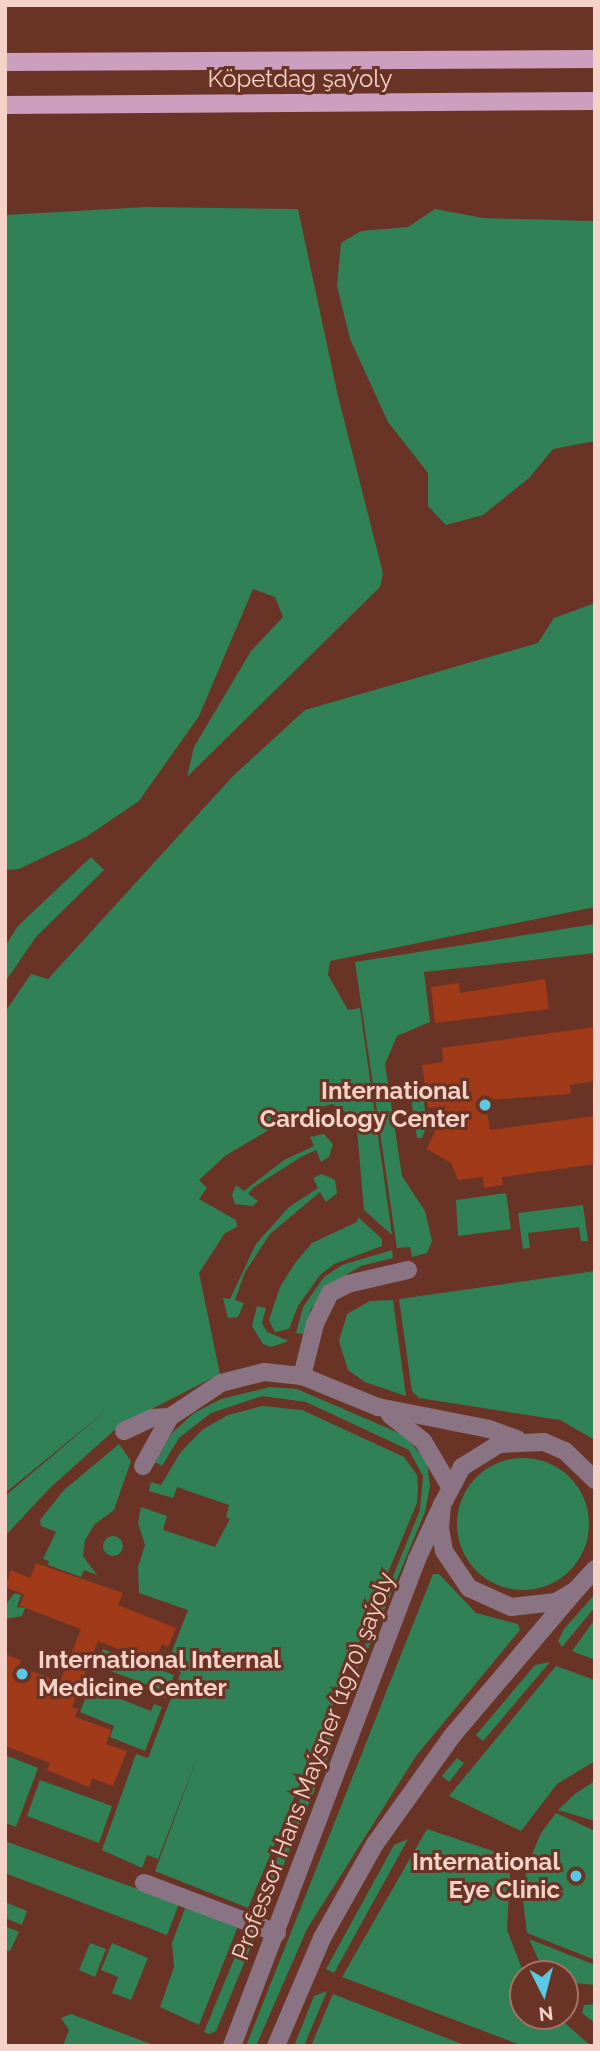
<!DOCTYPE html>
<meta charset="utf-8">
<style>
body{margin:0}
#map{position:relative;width:600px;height:2051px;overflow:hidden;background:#693425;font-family:Raleway,sans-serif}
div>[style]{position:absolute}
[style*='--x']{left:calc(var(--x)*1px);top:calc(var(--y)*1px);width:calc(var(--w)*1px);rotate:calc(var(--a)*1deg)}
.green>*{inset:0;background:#318157}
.round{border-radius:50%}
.building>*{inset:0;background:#a13a19}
.minor>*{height:18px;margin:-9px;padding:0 9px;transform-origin:9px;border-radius:9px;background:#8a7383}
.major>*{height:18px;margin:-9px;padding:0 9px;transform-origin:9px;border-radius:9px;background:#cc9fbf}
.dots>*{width:19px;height:19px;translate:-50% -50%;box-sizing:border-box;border:4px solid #693425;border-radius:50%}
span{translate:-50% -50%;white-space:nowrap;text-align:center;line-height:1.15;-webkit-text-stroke:6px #693425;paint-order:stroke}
.street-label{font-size:24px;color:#f4d2c8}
.poi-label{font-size:24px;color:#f4d2c8;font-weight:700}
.right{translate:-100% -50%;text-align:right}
.left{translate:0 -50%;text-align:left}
.frame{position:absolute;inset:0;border:7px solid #f4d2c8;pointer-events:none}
.north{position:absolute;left:509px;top:1960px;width:70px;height:70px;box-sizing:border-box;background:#693425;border:2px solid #a17366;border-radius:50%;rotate:174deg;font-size:19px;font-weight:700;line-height:28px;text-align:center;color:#f4d2c8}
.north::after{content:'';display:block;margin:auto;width:24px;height:32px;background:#59c8e4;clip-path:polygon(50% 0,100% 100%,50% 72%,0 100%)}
</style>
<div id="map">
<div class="green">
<div style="clip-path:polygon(147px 207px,298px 209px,338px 396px,383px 573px,380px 587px,187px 777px,194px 747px,251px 651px,283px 617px,275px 597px,253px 589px,199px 716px,139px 801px,86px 837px,19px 869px,5px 870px,5px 215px)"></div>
<div style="clip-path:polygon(435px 209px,483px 218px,595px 221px,595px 441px,553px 449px,529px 478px,483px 515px,446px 525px,428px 506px,428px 473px,388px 422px,350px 339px,337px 286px,341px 243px,361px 231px,408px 227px)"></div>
<div style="clip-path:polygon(595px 603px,595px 907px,330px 961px,328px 975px,348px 1010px,360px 1008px,392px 1235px,364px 1210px,356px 1118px,332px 1104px,294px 1115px,225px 1156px,199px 1180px,207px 1188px,199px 1199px,236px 1220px,237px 1227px,225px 1233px,199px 1273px,220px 1374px,120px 1425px,50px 1488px,5px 1536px,5px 1496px,109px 1408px,5px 1493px,5px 1012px,31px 974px,48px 979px,233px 776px,305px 710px,538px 643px,554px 618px)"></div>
<div style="clip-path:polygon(91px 857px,104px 870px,36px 937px,5px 982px,5px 946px,18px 926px)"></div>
<div style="clip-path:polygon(595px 924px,595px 953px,424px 972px,430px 1022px,397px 1036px,385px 1064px,402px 1176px,425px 1211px,432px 1241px,427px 1253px,412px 1257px,410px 1247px,397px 1248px,355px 962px)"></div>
<div style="clip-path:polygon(423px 1095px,427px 1125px,422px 1138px,417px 1138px,411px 1097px)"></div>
<div style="clip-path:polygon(324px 1134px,333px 1144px,329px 1157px,321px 1162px,316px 1150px,301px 1157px,254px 1187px,248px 1194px,258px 1201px,253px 1206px,235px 1204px,232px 1195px,236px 1185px,244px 1191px,284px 1160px,314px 1146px,310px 1137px)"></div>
<div style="clip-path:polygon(322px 1174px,335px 1180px,337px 1193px,326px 1202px,320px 1192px,270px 1234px,245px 1272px,235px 1300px,244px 1303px,238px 1317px,228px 1318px,223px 1298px,230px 1299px,256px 1244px,289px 1207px,318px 1188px,313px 1178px)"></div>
<div style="clip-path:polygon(506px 1193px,511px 1229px,458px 1236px,456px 1200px)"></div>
<div style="clip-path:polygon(583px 1205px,588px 1241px,581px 1241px,579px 1227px,528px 1233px,530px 1248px,523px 1249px,518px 1213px)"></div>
<div style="clip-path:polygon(358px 1217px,382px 1239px,382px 1246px,334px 1264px,320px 1275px,298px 1306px,289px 1329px,275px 1332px,269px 1320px,280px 1287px,295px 1263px,312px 1243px,357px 1222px)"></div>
<div style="clip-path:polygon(392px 1250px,393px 1258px,361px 1266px,330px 1284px,311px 1309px,303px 1334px,296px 1333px,303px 1307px,324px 1277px,342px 1265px)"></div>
<div style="clip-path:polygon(595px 1271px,595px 1440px,560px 1420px,419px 1398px,412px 1391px,399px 1299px)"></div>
<div style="clip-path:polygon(393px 1300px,406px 1396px,365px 1382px,348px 1370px,339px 1341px,347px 1314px,370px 1301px)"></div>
<div style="clip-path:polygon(257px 1306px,266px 1308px,262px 1323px,267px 1332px,289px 1341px,271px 1347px,263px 1344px,252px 1326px)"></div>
<div style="clip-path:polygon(270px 1387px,297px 1389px,406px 1436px,427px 1463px,430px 1486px,425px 1512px,366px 1654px,351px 1679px,420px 1510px,423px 1476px,409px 1450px,306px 1402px,262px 1396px,211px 1413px,179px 1438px,162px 1466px,155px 1462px,172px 1433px,194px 1413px,221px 1399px)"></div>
<div style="clip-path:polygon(263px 1406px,302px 1410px,404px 1457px,417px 1475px,418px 1488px,417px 1503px,248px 1908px,155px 1871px,200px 1750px,158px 1859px,147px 1855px,142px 1868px,102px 1850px,136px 1754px,148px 1758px,181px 1672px,166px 1667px,188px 1610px,139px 1593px,138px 1567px,145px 1545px,138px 1523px,141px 1507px,167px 1516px,163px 1530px,215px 1547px,230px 1519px,226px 1517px,229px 1505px,177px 1487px,173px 1498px,149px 1491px,151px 1482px,161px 1485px,180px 1453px,202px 1430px,228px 1415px)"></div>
<div style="clip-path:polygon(119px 1444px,131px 1461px,114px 1510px,95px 1524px,85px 1540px,83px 1556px,97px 1575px,84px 1570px,81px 1577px,48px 1565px,49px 1561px,43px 1559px,56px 1532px,41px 1526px,40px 1520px,64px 1490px)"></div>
<div class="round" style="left:457px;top:1458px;width:132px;height:132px"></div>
<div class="round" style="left:103px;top:1536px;width:20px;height:20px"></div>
<div style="clip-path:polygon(433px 1574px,439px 1574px,476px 1613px,518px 1624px,520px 1630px,416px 1756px,307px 1929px,256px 2046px,246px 2046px)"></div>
<div style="clip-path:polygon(15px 1593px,21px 1595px,17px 1607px,25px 1608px,22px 1616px,5px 1619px,5px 1605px)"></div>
<div style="clip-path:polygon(595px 1594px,595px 1607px,562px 1647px,558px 1641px,564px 1629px)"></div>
<div style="clip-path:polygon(595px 1619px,595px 1660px,572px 1651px)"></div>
<div style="clip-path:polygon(103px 1649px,174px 1675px,165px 1698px,157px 1696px,159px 1689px,97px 1666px)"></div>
<div style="clip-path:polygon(550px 1662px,483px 1741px,476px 1735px,535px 1665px)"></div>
<div style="clip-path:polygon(556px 1666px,595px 1680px,595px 1761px,557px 1784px,521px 1831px,449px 1796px)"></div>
<div style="clip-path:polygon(90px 1687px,151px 1711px,154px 1704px,162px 1707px,145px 1751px,110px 1737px,114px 1726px,80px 1712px)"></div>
<div style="clip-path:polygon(331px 1725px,333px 1745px,265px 1910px,255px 1910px)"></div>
<div style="clip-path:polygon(5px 1755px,38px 1768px,16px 1827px,5px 1823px)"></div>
<div style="clip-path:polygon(457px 1758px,464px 1763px,449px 1782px,442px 1776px)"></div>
<div style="clip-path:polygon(40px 1780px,112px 1806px,99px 1843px,27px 1816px)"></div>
<div style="clip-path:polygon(595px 1781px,595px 1821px,558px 1810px,576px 1793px)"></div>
<div style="clip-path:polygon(556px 1813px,595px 1831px,595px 1960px,527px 1933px,523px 1901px,527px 1866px,541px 1833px)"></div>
<div style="clip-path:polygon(427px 1829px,511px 1857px,507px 1930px,524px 1974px,523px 2016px,557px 2016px,591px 2046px,523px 2046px,342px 1977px)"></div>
<div style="clip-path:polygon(408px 1839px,334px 1973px,326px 1969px,394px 1845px)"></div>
<div style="clip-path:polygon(5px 1841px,179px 1904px,167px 1935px,5px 1873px)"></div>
<div style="clip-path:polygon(5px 1902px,27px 1911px,22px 1925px,5px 1918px)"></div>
<div style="clip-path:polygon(186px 1906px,238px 1926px,199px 2025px,160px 2007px,174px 1967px,172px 1943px)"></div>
<div style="clip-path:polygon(5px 1926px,19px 1932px,10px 1951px,5px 1950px)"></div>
<div style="clip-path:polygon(246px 1930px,254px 1939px,216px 2031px,209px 2034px,204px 2032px)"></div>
<div style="clip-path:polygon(529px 1939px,595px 1965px,595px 1985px,565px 1982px,565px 1974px,545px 1974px)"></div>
<div style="clip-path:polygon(90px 1943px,106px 1949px,95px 1977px,79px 1970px)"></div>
<div style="clip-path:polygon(112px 1943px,148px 1958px,131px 2000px,112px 1993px,118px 1977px,101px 1970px)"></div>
<div style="clip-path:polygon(327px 1991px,304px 2046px,294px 2046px,314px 1996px)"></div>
<div style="clip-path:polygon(333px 1994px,467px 2046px,311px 2046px)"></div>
<div style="clip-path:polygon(595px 2004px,595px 2023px,582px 2013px,584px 2005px)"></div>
<div style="clip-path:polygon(71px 2014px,156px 2046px,63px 2046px,69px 2030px,61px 2018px)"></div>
</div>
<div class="building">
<div style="clip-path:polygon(545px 979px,549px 1009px,435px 1023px,431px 987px,459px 983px,460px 993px)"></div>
<div style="clip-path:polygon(595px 1027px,595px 1081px,570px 1085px,571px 1094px,485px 1100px,490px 1130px,595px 1116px,595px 1164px,502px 1177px,503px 1185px,484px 1188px,483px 1177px,458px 1180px,451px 1163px,427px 1149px,446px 1106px,428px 1108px,422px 1065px,443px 1062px,442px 1048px)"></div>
<div style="clip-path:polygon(36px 1563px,123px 1593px,118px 1605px,176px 1628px,168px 1647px,162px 1644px,154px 1663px,98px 1641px,72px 1707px,78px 1709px,75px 1717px,111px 1730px,106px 1744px,127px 1751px,113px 1786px,92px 1778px,89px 1787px,47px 1770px,50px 1763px,5px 1746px,5px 1654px,21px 1660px,19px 1666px,60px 1682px,81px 1629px,20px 1606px,24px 1594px,5px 1587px,11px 1570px,30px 1578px)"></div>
</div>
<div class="minor">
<div style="--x:408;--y:1270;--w:62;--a:166.9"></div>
<div style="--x:348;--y:1284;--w:20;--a:153"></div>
<div style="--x:330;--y:1293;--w:34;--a:116"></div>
<div style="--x:315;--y:1324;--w:54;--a:104"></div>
<div style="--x:302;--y:1376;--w:82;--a:22.2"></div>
<div style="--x:378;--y:1407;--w:113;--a:11.2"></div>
<div style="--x:489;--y:1429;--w:30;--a:20"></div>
<div style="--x:390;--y:1415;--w:42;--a:38.2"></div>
<div style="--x:423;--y:1441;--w:51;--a:59.4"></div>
<div style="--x:124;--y:1431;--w:31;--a:-25"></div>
<div style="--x:152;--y:1418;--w:18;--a:-3"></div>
<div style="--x:143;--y:1466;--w:56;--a:-61.1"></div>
<div style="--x:170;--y:1417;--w:61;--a:-33.7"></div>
<div style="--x:221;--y:1383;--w:44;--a:-14.3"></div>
<div style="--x:264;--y:1372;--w:38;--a:6"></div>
<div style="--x:595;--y:1480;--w:42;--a:-136"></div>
<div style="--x:565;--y:1451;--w:23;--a:-157"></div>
<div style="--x:544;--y:1442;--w:45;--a:177.5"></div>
<div style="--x:499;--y:1444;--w:44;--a:148.1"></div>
<div style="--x:462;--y:1467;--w:43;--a:117.8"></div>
<div style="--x:442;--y:1505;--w:23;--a:95"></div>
<div style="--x:440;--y:1528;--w:23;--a:80"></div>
<div style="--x:444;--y:1551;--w:45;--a:56"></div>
<div style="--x:469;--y:1588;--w:46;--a:24.3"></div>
<div style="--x:511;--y:1607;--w:45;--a:-6.3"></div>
<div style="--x:556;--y:1602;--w:23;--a:-31"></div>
<div style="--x:576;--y:1590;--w:28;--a:-48"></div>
<div style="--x:144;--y:1883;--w:142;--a:20.6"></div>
<div style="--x:232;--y:2046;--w:521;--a:-69.2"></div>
<div style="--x:417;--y:1559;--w:60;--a:-65.2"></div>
<div style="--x:276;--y:2046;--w:117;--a:-66.9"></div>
<div style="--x:322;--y:1938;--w:108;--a:-60.6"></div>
<div style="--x:375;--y:1844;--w:133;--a:-54.5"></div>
<div style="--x:452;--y:1736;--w:192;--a:-49.7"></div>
</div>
<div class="major">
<div style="--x:5;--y:62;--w:590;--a:-0.29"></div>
<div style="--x:5;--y:105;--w:590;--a:-0.39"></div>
</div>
<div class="dots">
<div style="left:485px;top:1105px;background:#59c8e4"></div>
<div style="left:22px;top:1674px;background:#59c8e4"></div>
<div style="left:576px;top:1876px;background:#59c8e4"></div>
</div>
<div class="street-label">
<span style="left:300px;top:79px">Köpetdag şaýoly</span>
<span style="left:313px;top:1766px;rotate:-69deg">Professor Hans Maýsner (1970) şaýoly</span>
</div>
<div class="poi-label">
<span class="right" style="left:469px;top:1105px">International<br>Cardiology Center</span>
<span class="left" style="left:38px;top:1674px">International Internal<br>Medicine Center</span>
<span class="right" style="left:560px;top:1876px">International<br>Eye Clinic</span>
</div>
<div class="frame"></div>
<div class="north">N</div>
</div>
